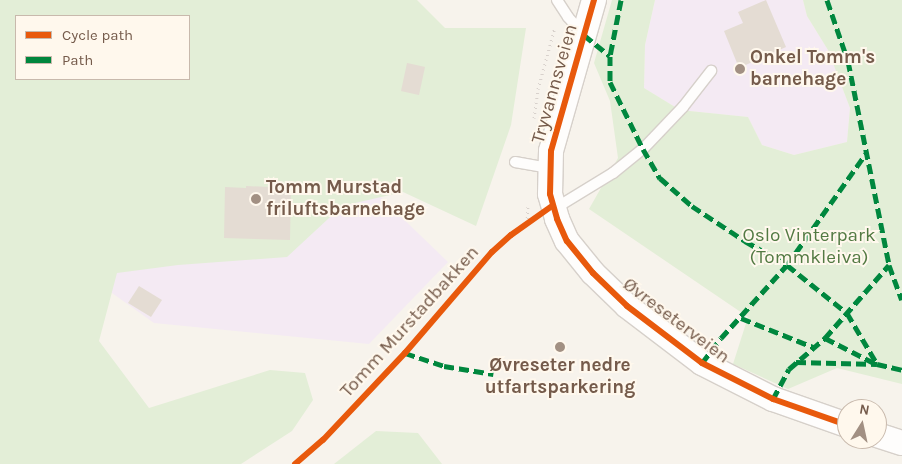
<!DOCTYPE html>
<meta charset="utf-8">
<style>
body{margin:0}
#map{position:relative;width:902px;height:464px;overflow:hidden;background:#f7f3ec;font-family:Karla,sans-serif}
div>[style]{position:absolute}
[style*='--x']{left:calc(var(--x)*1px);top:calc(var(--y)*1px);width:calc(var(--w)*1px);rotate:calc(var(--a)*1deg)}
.education>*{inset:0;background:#f4eaf3}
.green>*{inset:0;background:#e3eed7}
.building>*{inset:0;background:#e4dcd3}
.path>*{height:3px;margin-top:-1.5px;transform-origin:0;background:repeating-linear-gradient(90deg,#d8d1cc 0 1px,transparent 0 5px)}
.roads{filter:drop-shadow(1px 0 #d6d0ca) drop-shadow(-1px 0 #d6d0ca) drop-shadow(0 1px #d6d0ca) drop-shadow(0 -1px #d6d0ca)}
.service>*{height:10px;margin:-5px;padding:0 5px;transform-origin:5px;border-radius:5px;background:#fefdfc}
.tertiary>*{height:24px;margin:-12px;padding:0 12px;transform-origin:12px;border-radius:12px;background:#fefdfc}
.quiet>*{height:5px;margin-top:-2.5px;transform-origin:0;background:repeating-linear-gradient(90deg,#00873e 0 10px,transparent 0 15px)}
.cycleway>*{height:6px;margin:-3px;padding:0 3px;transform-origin:3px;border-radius:3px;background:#e8590c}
.dots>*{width:14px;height:14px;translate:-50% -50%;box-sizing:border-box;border:2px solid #fff8ed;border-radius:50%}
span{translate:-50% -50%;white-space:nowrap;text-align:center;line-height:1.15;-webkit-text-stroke:4px #fff8ed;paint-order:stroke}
.poi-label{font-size:19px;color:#755b4b;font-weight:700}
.left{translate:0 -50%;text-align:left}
.street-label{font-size:19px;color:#755b4b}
.park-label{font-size:19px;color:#537a43}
.legend{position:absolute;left:15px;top:15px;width:175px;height:65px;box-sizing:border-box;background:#fff8ed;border:1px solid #c8b9ac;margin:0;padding:6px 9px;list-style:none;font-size:15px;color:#755b4b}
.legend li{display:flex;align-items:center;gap:10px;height:25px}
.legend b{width:25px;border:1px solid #c8b9ac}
.north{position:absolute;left:837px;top:399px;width:50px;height:50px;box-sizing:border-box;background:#fff8ed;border:1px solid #c8b9ac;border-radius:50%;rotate:10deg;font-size:14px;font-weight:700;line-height:20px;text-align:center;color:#755b4b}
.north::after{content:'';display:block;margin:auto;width:18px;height:22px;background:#a29083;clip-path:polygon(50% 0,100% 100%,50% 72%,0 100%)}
</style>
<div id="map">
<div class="education">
<div style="clip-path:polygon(655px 0,803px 0,807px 16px,828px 50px,850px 108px,847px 142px,794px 155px,762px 145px,748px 117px,680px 110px,644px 88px,645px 45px)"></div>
<div style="clip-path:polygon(307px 126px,448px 262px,369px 344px,154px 323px,98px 283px)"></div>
</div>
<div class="green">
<div style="clip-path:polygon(evenodd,0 0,417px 0,445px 28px,526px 28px,511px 125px,476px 226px,403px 192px,342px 206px,287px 257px,178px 265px,117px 273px,99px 341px,149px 408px,270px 370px,305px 373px,313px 400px,292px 431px,241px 464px,0 464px,0 0,16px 16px,189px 16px,189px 79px,16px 79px,16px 16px)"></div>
<div style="clip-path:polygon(612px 0,655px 0,645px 45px,644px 88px,680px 110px,748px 117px,762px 145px,794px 155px,847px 142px,850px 108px,828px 50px,807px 16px,803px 0,902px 0,902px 384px,837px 368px,788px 389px,733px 364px,748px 317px,589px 209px,618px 158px,610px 101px,594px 63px)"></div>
<div style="clip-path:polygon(376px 431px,418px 433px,442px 464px,334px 464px)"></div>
</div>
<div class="building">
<div style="clip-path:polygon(766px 0,786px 47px,739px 68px,724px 31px,743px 23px,738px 12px)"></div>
<div style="clip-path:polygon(407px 63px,425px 67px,419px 95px,401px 91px)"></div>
<div style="clip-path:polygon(246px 186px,291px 188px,290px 240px,224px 238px,225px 187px,246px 188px)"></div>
<div style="clip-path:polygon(139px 286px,162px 300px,151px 317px,128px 303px)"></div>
</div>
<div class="path">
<div style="--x:534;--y:118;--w:29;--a:-82"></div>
<div style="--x:538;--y:89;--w:64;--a:-74.7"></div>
<div style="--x:527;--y:223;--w:19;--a:-87"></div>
</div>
<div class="roads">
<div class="service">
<div style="--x:557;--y:0;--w:20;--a:57"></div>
<div style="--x:568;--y:17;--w:24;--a:48"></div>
<div style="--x:515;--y:162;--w:35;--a:10"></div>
<div style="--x:554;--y:209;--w:69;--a:-31.4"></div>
<div style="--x:613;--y:173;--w:38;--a:-39"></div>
<div style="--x:643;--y:149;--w:58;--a:-46.4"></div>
<div style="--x:683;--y:107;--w:46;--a:-52.1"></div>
</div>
<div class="tertiary">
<div style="--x:594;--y:0;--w:157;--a:105.9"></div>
<div style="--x:551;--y:151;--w:43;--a:91.3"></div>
<div style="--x:550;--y:194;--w:26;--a:74"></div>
<div style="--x:557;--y:219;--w:24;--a:66"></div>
<div style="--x:567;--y:241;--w:41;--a:50.9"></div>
<div style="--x:593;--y:273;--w:47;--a:44.1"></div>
<div style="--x:627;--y:306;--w:94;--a:37.2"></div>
<div style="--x:702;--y:363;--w:80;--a:26.9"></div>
<div style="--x:773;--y:399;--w:78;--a:19.4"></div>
<div style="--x:877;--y:435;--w:26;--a:18"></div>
</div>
</div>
<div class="quiet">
<div style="--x:621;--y:0;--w:57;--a:101.1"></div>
<div style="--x:610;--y:56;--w:26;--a:90"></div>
<div style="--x:610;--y:82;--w:75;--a:63.8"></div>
<div style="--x:643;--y:149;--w:34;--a:60"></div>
<div style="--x:660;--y:178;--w:43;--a:41.2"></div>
<div style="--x:692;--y:206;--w:64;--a:33.4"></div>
<div style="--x:745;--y:241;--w:48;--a:29.7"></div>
<div style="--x:787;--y:265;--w:77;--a:38.7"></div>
<div style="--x:847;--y:313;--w:59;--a:59.5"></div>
<div style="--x:877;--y:364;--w:26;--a:13"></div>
<div style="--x:827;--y:0;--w:65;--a:71"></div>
<div style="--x:848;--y:61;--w:208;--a:78.6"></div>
<div style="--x:889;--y:265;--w:37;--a:70"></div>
<div style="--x:584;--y:35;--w:33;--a:39"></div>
<div style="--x:741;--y:318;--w:78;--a:21.9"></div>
<div style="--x:825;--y:338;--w:55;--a:27"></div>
<div style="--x:405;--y:353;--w:41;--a:18.4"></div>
<div style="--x:444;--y:366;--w:50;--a:9.3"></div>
<div style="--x:796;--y:362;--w:81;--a:1.4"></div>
<div style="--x:702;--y:363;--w:31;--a:-53"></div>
<div style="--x:721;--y:338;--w:98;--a:-47.9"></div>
<div style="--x:787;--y:265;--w:138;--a:-54.7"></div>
<div style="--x:773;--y:399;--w:34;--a:-62"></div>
<div style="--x:789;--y:369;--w:48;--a:-40.7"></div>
<div style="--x:825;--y:338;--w:97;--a:-48.8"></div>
</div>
<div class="cycleway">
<div style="--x:594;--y:0;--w:157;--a:105.9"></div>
<div style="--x:551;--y:151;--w:43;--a:91.3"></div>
<div style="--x:550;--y:194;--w:26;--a:74"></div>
<div style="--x:557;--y:219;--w:24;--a:66"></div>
<div style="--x:567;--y:241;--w:41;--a:50.9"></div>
<div style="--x:593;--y:273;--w:47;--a:44.1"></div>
<div style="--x:627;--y:306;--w:94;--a:37.2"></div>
<div style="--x:702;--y:363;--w:80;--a:26.9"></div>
<div style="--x:773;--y:399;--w:78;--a:19.4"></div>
<div style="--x:295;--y:464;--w:37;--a:-41"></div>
<div style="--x:323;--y:440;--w:120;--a:-46.7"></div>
<div style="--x:405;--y:353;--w:133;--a:-49.3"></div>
<div style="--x:492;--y:252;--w:25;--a:-42"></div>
<div style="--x:511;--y:235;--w:50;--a:-35.3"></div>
</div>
<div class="dots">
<div style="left:740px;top:69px;background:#a29083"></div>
<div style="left:256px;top:199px;background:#a29083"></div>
<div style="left:560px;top:347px;background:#a29083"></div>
</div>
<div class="poi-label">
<span class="left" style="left:750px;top:69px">Onkel Tomm's<br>barnehage</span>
<span class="left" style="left:266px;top:199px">Tomm Murstad<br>friluftsbarnehage</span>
<span style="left:560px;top:377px">Øvreseter nedre<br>utfartsparkering</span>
</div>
<div class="street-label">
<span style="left:555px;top:84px;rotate:-74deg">Tryvannsveien</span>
<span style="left:676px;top:321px;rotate:37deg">Øvreseterveien</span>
<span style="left:410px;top:322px;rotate:-48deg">Tomm Murstadbakken</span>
</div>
<div class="park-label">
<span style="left:809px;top:247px">Oslo Vinterpark<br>(Tommkleiva)</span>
</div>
<ul class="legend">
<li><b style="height:6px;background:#e8590c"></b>Cycle path</li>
<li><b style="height:6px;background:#00873e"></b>Path</li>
</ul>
<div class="north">N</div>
</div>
